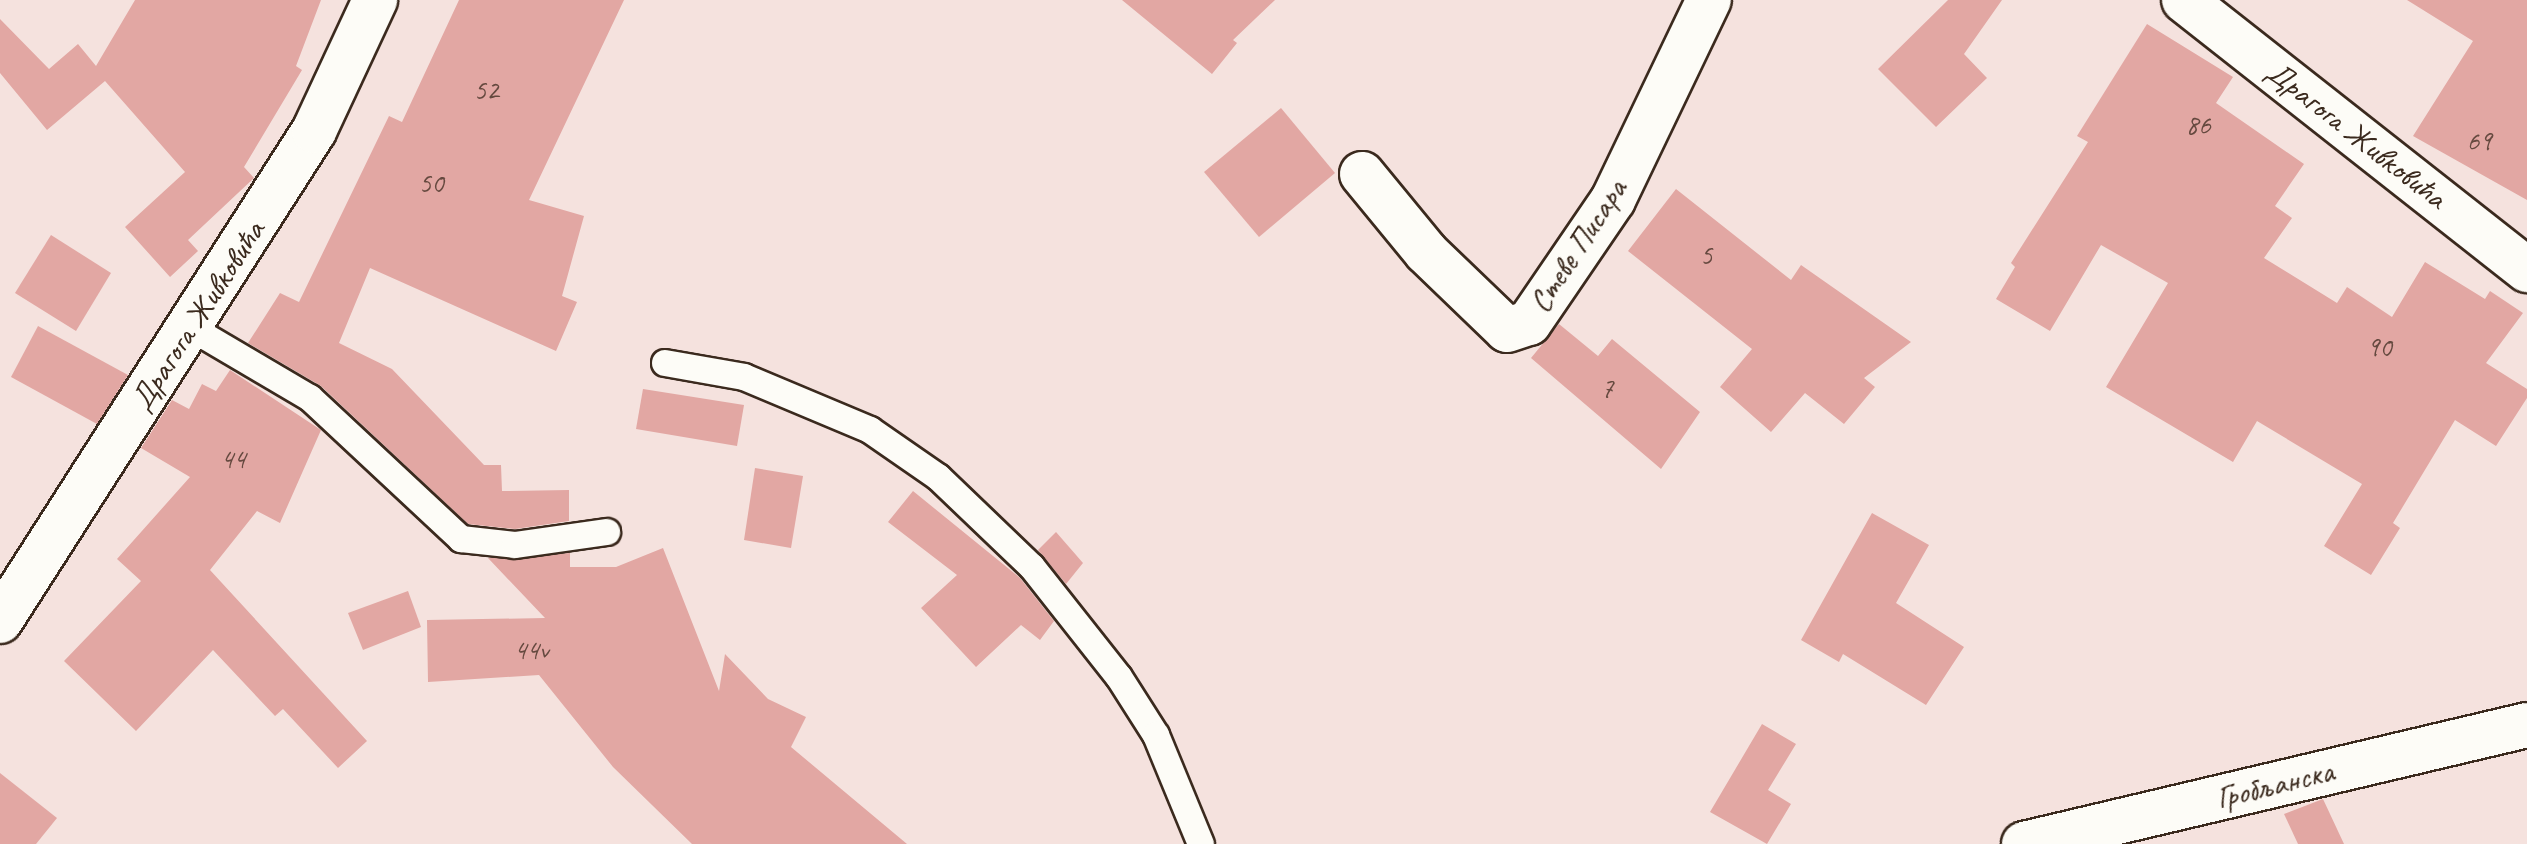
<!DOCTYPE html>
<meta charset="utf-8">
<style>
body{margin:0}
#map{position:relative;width:2527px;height:844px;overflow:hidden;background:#f5e2de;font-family:Caveat,sans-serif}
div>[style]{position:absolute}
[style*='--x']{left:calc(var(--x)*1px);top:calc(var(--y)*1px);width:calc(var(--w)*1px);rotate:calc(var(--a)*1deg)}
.building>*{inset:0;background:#e2a7a3}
.roads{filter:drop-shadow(2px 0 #3b2a1e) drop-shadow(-2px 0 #3b2a1e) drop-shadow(0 2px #3b2a1e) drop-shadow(0 -2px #3b2a1e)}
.service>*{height:26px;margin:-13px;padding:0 13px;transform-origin:13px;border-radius:13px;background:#fdfcf7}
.minor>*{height:44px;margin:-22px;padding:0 22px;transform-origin:22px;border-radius:22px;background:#fdfcf7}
.tertiary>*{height:44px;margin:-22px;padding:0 22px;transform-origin:22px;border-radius:22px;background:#fdfcf7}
span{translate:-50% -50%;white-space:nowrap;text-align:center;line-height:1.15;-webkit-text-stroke:6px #fdfcf7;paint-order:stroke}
.number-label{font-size:28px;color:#65493f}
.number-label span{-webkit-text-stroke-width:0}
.street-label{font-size:32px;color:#3b2a1e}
</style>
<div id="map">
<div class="building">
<div style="clip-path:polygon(135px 0,321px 0,296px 66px,302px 70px,244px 167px,254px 178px,188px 240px,198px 251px,170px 277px,125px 227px,185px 172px,105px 81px,47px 130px,0 73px,0 19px,49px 69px,78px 44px,96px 66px)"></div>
<div style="clip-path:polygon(459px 0,624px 0,529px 200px,584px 216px,562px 296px,577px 302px,556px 351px,370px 268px,339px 343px,392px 369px,484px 465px,501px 465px,502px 491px,569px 490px,569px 521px,515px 529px,468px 524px,321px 386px,248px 343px,280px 293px,299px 302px,389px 116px,402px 122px)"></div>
<div style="clip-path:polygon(1122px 0,1275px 0,1233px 40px,1237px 43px,1212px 74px)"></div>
<div style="clip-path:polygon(1948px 0,2002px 0,1964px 54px,1987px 78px,1936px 127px,1878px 69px)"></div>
<div style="clip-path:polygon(2407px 0,2527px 0,2527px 200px,2413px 136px,2473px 41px)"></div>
<div style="clip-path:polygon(2147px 24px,2233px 77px,2216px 103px,2304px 164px,2275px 206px,2292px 218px,2264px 258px,2337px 303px,2347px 287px,2392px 317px,2425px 262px,2485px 299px,2490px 291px,2523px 313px,2486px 363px,2527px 389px,2527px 398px,2496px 446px,2455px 420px,2393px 523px,2400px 528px,2371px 575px,2324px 546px,2362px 484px,2257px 421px,2233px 462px,2106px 387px,2168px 283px,2101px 245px,2050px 331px,1996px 299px,2015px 267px,2011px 263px,2088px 142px,2077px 136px)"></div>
<div style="clip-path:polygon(1281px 108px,1335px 173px,1259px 237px,1204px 172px)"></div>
<div style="clip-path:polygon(1676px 189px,1791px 280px,1801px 265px,1911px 342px,1864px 378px,1875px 387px,1844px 424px,1805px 393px,1771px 432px,1720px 387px,1752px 349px,1628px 251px)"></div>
<div style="clip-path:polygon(51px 235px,111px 273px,76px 331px,15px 293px)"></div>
<div style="clip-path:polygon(1559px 324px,1598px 356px,1612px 339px,1700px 412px,1661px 469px,1531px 358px)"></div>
<div style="clip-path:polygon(38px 326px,128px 375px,97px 424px,11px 377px)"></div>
<div style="clip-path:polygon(230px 370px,321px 430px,280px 523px,257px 511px,210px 570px,367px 741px,338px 768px,283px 709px,275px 716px,213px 650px,136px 731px,64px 661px,141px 581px,117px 559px,190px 477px,141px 448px,172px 400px,189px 409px,202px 384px,216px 391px)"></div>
<div style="clip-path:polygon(643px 389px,744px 405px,737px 446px,636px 429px)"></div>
<div style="clip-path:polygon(755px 468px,803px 476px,791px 548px,744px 540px)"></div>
<div style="clip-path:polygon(913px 491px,1020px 578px,1054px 621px,1040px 640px,1021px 625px,976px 667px,921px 608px,957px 575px,888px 522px)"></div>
<div style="clip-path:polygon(1872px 513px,1929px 545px,1896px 603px,1964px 647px,1926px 705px,1843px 654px,1839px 662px,1801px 640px)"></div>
<div style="clip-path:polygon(1056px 532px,1083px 563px,1066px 584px,1038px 550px)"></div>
<div style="clip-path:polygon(663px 548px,719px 691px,725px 654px,768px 699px,806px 717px,791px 747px,907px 844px,692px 844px,613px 767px,539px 675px,428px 682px,427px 620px,545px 618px,488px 558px,570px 553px,570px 567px,616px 567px)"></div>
<div style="clip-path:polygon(408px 591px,421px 627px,363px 650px,348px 613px)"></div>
<div style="clip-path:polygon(1762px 724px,1796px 744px,1768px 790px,1791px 804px,1767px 844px,1710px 812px)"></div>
<div style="clip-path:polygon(0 773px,57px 818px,36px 844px,0 844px)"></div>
<div style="clip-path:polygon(2323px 799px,2344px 844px,2298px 844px,2284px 814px)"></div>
</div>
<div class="roads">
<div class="service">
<div style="--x:191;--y:328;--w:138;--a:30.5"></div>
<div style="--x:310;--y:398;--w:207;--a:43"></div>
<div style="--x:461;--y:539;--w:54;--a:6.3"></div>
<div style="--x:515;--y:545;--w:93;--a:-8"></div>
<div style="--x:665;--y:363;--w:80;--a:10"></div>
<div style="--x:744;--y:377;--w:137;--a:22.8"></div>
<div style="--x:870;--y:430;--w:83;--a:34.7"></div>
<div style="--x:938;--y:477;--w:130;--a:43.8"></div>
<div style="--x:1032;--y:567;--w:140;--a:51.7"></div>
<div style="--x:1119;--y:677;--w:69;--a:57.5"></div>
<div style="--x:1156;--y:735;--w:118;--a:67.6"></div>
</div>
<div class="minor">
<div style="--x:1362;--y:174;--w:101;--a:50.6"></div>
<div style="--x:1426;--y:252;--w:112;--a:43.9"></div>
<div style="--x:1507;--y:330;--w:23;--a:-18"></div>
<div style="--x:1529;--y:323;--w:149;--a:-55.7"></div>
<div style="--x:1613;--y:200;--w:222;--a:-64.4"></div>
<div style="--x:2024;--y:844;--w:517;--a:-13.31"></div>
</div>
<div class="tertiary">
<div style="--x:2184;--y:0;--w:437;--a:38.2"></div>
<div style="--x:0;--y:621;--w:582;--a:-57.35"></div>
<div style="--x:314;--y:131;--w:145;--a:-65"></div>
</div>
</div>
<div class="number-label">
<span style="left:486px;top:90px">52</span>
<span style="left:2198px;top:125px">86</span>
<span style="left:2479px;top:141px">69</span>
<span style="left:431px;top:183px">50</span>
<span style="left:1706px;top:255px">5</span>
<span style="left:2379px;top:347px">90</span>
<span style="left:1607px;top:388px">7</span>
<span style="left:233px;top:459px">44</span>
<span style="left:531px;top:650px">44v</span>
</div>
<div class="street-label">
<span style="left:2356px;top:135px;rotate:38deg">Драгога Живковића</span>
<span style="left:1578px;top:246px;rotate:-57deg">Стеве Писара</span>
<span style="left:198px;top:316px;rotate:-57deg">Драгога Живковића</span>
<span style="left:2275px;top:785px;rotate:-14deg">Гробљанска</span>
</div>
</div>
